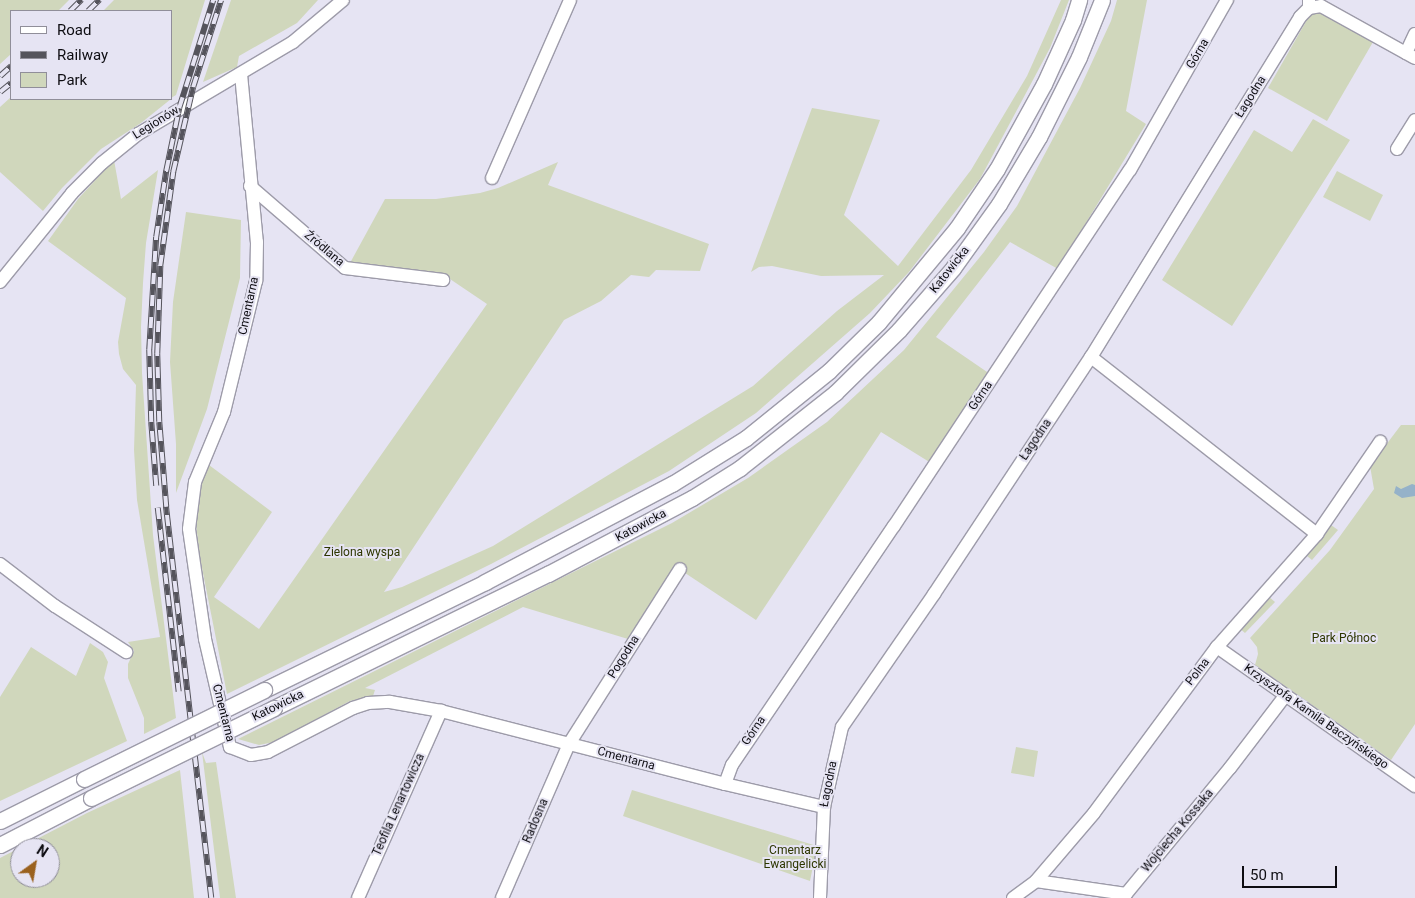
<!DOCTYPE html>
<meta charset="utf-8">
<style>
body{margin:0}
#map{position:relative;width:1415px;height:898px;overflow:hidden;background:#e6e4f3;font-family:Roboto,sans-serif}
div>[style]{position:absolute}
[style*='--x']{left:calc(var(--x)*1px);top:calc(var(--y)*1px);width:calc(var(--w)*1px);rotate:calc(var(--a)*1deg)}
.green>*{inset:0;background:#d0d7bc}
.water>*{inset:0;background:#95b2c9}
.roads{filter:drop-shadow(1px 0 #9d9ba9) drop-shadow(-1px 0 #9d9ba9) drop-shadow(0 1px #9d9ba9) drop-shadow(0 -1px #9d9ba9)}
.minor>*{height:12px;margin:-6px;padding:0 6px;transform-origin:6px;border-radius:6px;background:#fff}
.major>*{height:15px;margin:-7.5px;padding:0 7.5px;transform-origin:7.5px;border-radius:7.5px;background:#fff}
.rail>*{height:5.5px;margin-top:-2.75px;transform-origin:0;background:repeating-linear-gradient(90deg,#e6e4f3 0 11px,#55545c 0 22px);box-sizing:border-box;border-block:1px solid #55545c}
.bridges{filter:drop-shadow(1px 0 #9d9ba9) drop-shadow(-1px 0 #9d9ba9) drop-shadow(0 1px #9d9ba9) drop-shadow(0 -1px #9d9ba9)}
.major-bridge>*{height:15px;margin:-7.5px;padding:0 7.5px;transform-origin:7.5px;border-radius:7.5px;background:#fff}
span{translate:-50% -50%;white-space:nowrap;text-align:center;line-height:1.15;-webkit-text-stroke:4px #e6e4f3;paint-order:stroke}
.street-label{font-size:12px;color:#0e0d12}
.park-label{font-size:12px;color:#2d3600}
.legend{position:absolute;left:10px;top:10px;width:162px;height:90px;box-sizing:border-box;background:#e6e4f3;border:1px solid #908e99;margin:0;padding:6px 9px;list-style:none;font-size:15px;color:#0e0d12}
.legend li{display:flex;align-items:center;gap:10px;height:25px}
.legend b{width:25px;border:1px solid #908e99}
.north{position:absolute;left:10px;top:838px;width:50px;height:50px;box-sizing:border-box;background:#e6e4f3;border:1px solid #908e99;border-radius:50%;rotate:32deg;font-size:14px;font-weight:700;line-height:20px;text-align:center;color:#0e0d12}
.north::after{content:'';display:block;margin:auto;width:18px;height:22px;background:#9a611e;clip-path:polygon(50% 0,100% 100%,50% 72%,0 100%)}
.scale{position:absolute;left:1242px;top:866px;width:95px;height:22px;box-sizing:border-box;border:2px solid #0e0d12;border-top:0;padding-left:6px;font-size:15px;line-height:18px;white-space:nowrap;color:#0e0d12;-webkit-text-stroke:4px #e6e4f3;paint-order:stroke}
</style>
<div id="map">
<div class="green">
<div style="clip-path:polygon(0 0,69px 0,58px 11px,11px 11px,11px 54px,0 64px)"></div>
<div style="clip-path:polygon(114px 0,205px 0,176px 95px,171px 98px,171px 11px,103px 11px)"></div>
<div style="clip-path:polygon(231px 0,318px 0,297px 23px,239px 56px,237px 67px,203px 82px)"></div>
<div style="clip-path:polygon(1061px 0,1069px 0,1050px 48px,980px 179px,909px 272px,870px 313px,756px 413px,669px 471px,491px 564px,227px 694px,200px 558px,195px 516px,199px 488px,209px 465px,272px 512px,214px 597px,259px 629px,487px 304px,447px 277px,350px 263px,385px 199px,436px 199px,480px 193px,498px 188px,558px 162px,548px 185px,709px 244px,700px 271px,656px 270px,649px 277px,631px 275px,601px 301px,564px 320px,384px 592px,402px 587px,493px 546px,753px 386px,837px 311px,884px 275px,821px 276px,772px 266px,759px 267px,751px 272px,812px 108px,880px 120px,844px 215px,898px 266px,971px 170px,1027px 76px)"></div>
<div style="clip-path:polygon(1117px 0,1147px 0,1126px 111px,1146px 124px,1058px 269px,1010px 242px,936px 337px,990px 374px,931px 463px,881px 432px,756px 620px,676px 567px,628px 639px,523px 607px,365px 688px,375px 690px,373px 696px,350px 701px,274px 742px,259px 745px,238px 739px,672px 523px,748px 478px,827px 422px,904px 350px,984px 252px,1017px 206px,1080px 88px,1111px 21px)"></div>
<div style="clip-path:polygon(1322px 13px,1373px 42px,1327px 121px,1268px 88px,1308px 18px,1313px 14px)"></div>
<div style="clip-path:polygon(11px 97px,11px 99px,171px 99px,141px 123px,101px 149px,62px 188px,43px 211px,0 172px,0 107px)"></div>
<div style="clip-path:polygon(1313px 119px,1350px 140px,1232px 326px,1162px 280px,1254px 130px,1292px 152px)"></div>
<div style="clip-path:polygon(114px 160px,121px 199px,158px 170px,146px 243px,143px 283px,141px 327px,142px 373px,153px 535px,176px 718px,144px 734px,144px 718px,128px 678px,128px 664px,134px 651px,128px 642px,160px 637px,137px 500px,134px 450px,136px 385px,123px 369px,119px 354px,118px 342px,126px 298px,48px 241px,78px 199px)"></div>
<div style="clip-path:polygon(1337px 171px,1383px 195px,1370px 221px,1323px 197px)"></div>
<div style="clip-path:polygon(186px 212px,241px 220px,240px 278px,207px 409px,176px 493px,176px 444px,170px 362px,173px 302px)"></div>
<div style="clip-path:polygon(1401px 425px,1415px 425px,1415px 724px,1391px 760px,1255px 665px,1258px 654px,1257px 647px,1250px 638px,1330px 550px,1374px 489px,1370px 466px)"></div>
<div style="clip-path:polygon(1331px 525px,1338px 530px,1312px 560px,1307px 556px)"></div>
<div style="clip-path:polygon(1269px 597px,1275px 602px,1245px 633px,1239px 628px)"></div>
<div style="clip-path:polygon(90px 643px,103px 652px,108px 662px,104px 678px,127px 741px,0 801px,0 697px,31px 647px,76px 676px)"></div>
<div style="clip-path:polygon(1016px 747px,1038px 751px,1034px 777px,1011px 773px)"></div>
<div style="clip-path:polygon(202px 752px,206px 763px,216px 762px,236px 898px,220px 898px)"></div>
<div style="clip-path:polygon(evenodd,180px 770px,194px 898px,0 898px,0 858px,87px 813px,180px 770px,20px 848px,50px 848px,50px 878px,20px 878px,20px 848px)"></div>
<div style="clip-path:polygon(632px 790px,817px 846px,810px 881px,623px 816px)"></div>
</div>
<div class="water">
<div style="clip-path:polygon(1412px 484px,1415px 485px,1415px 496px,1402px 498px,1394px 493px,1396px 486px,1401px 489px)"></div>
</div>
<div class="roads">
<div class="minor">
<div style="--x:1309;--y:8;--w:12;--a:-9"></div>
<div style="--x:1321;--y:6;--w:107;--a:29"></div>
<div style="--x:1406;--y:53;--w:21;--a:-65"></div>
<div style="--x:241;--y:74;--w:169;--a:84.6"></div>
<div style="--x:257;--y:242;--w:39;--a:91"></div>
<div style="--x:256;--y:281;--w:135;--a:103.7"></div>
<div style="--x:224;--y:412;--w:76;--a:112.5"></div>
<div style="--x:195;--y:482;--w:47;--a:97.3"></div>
<div style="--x:189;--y:529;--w:111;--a:81.7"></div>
<div style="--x:205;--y:639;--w:111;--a:77"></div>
<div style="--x:230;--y:747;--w:22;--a:21"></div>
<div style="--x:251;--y:755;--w:17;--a:-10"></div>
<div style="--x:268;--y:752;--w:96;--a:-27.4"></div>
<div style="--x:353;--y:708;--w:16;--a:-18"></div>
<div style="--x:368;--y:703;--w:22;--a:-3"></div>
<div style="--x:390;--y:702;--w:52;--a:10"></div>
<div style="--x:441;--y:711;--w:293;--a:14.4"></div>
<div style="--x:725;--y:784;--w:102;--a:13.1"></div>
<div style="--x:1397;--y:149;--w:34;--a:-58"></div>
<div style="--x:492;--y:178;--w:194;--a:-66.3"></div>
<div style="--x:250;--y:186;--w:125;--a:40.8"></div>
<div style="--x:345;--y:268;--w:99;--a:7"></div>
<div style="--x:0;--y:282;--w:114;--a:-51"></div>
<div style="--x:72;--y:193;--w:42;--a:-45"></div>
<div style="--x:102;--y:163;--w:46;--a:-38.9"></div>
<div style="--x:138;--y:134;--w:180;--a:-30.7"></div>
<div style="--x:293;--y:42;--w:65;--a:-40"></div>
<div style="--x:1091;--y:357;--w:287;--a:38.1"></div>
<div style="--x:0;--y:564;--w:69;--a:37.4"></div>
<div style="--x:55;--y:606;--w:85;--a:32.9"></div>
<div style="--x:1217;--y:647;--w:242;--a:35.1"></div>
<div style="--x:725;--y:784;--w:20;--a:-70"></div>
<div style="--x:732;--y:765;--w:289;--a:-55.9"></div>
<div style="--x:894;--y:526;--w:427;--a:-56.5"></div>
<div style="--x:1130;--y:170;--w:196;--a:-60.3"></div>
<div style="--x:1036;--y:881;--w:91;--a:8.2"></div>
<div style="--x:1126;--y:894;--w:163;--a:-50.5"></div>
<div style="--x:1230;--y:768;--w:91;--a:-52.6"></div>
<div style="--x:358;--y:898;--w:205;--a:-66.1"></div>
<div style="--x:502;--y:898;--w:168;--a:-66.5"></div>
<div style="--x:569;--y:744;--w:207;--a:-57.6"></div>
<div style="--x:820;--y:898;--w:91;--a:-87.5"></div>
<div style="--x:824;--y:807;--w:82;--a:-77.3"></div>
<div style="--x:842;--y:727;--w:162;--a:-55.3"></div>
<div style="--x:934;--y:594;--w:284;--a:-56.5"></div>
<div style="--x:1091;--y:357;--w:399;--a:-58.4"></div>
<div style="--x:1300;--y:17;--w:13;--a:-45"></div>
<div style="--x:1309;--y:8;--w:8;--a:-90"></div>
<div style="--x:1013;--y:898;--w:29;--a:-36"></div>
<div style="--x:1036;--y:881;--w:89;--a:-49.5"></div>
<div style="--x:1094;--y:813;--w:207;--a:-53.5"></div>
<div style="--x:1217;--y:647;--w:151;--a:-48.5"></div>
<div style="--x:1317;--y:534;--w:112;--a:-55.6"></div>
</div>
<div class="major">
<div style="--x:264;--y:690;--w:246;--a:-26"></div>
<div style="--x:485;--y:582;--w:211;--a:-27.7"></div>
<div style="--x:672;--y:484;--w:87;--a:-31.9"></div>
<div style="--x:746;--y:438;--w:107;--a:-38.9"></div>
<div style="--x:829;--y:371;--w:70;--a:-44.4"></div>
<div style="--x:879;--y:322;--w:122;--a:-50.3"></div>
<div style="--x:957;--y:228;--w:71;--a:-55.9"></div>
<div style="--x:997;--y:169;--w:97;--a:-61.1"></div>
<div style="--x:1044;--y:84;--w:70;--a:-65.6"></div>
<div style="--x:1073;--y:20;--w:21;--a:-73"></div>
<div style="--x:274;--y:708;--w:305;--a:-26.1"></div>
<div style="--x:548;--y:574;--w:163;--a:-27.8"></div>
<div style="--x:692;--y:498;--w:57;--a:-32"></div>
<div style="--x:740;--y:468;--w:121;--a:-38.3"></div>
<div style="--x:835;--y:393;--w:90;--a:-44.5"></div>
<div style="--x:899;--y:330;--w:82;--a:-48.9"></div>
<div style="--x:953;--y:268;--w:79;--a:-54.3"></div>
<div style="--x:999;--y:204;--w:78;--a:-59.2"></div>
<div style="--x:1039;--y:137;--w:89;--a:-63.4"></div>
<div style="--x:1079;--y:57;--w:61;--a:-68"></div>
<div style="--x:0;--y:821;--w:94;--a:-26.6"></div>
<div style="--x:0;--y:845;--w:102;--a:-27.3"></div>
</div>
</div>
<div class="rail">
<div style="--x:70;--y:11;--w:16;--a:-45"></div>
<div style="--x:88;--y:11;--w:16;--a:-45"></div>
<div style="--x:0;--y:76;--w:15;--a:-42"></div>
<div style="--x:0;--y:92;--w:14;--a:-39"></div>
<div style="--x:156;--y:486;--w:64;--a:-94.5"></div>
<div style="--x:151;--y:422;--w:72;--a:-91.6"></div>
<div style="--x:149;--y:350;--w:113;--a:-86.5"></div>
<div style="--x:156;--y:237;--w:67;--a:-81.4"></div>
<div style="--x:166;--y:171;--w:64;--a:-78.3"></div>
<div style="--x:179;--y:108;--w:113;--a:-72.5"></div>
<div style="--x:158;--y:508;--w:185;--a:83.5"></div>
<div style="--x:211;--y:898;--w:394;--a:-96.6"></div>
<div style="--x:166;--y:507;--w:85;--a:-94.7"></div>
<div style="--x:159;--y:422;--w:68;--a:-91.7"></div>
<div style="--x:157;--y:354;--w:88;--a:-88"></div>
<div style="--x:160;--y:266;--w:95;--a:-82.1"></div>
<div style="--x:173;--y:172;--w:87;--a:-76.8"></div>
<div style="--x:193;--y:87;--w:91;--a:-72.2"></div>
</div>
<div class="bridges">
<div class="major-bridge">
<div style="--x:84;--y:779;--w:201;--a:-26.3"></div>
<div style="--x:91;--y:798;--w:204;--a:-26.2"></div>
</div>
</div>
<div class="street-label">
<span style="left:1198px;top:54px;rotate:-60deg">Górna</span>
<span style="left:1251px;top:97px;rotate:-58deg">Łagodna</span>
<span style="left:156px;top:123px;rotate:-32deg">Legionów</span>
<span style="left:324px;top:249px;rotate:40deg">Źródlana</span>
<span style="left:950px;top:270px;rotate:-52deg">Katowicka</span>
<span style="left:249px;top:306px;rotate:-78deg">Cmentarna</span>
<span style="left:981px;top:396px;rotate:-56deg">Górna</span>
<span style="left:1036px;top:440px;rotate:-56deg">Łagodna</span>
<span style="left:641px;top:526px;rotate:-28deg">Katowicka</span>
<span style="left:624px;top:657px;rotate:-58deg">Pogodna</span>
<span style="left:1198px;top:672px;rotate:-52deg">Polna</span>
<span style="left:278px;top:706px;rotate:-26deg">Katowicka</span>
<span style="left:223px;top:713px;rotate:76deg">Cmentarna</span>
<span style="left:1316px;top:717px;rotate:35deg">Krzysztofa Kamila Baczyńskiego</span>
<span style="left:754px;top:731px;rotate:-56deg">Górna</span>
<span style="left:626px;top:759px;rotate:15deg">Cmentarna</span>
<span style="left:829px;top:784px;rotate:-79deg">Łagodna</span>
<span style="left:399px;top:805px;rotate:-66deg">Teofila Lenartowicza</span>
<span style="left:536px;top:821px;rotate:-67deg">Radosna</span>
<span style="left:1178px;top:831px;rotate:-50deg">Wojciecha Kossaka</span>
</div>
<div class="park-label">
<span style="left:362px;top:553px">Zielona wyspa</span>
<span style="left:1344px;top:639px">Park Północ</span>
<span style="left:795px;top:858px">Cmentarz<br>Ewangelicki</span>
</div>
<ul class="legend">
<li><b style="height:6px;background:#fff"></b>Road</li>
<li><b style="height:6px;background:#55545c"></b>Railway</li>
<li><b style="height:14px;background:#d0d7bc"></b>Park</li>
</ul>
<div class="north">N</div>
<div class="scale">50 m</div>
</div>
